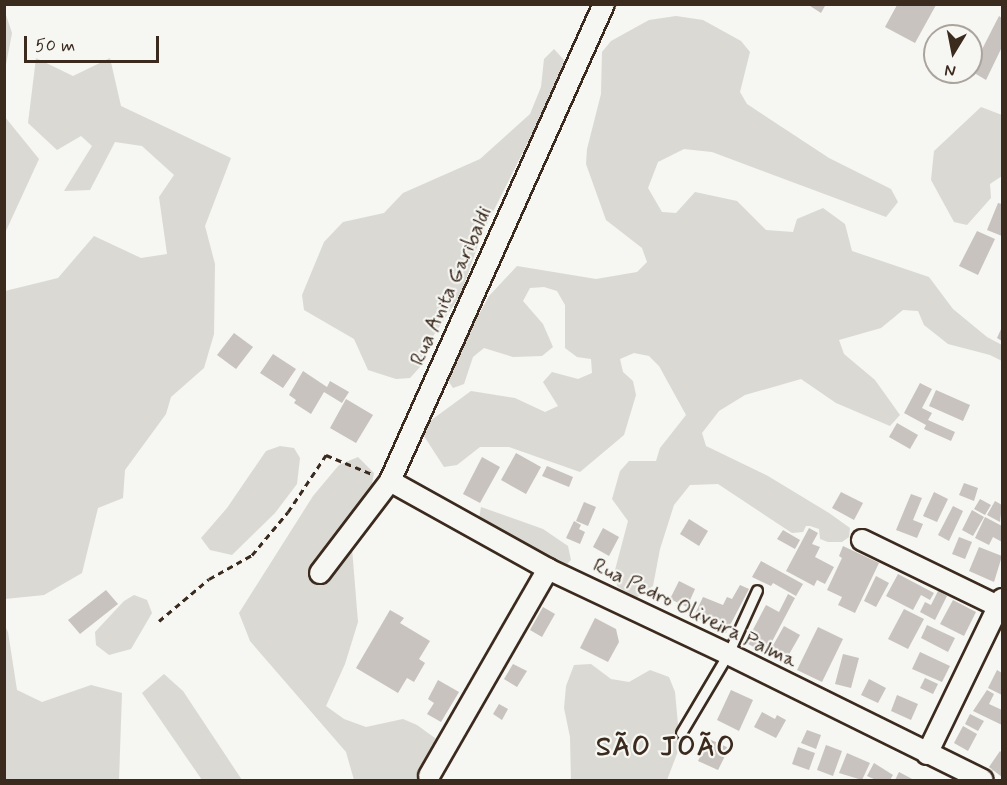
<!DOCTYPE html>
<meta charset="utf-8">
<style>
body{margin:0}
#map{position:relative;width:1007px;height:785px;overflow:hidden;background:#f6f6f2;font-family:Mynerve,sans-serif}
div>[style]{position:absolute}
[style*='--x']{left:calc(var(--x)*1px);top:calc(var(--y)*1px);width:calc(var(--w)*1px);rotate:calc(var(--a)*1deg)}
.green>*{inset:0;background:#dad9d3}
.building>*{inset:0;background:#c8c3be}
.path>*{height:3px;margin-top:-1.5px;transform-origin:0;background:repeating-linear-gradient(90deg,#3b2a1e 0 6px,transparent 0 10.5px)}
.roads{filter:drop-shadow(2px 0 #3b2a1e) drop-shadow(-2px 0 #3b2a1e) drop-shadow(0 2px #3b2a1e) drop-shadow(0 -2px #3b2a1e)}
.lane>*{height:9px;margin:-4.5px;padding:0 4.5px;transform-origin:4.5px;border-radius:4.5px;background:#f6f6f2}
.street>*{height:20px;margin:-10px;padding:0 10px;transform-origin:10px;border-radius:10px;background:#f6f6f2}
span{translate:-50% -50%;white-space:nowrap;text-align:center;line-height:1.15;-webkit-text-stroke:4.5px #f6f6f2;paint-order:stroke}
.street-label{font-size:21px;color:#3b2a1e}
.district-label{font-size:27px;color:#3b2a1e;font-weight:700;letter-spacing:1.5px}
.frame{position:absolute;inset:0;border:6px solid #3b2a1e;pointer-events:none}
.north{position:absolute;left:923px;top:24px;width:60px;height:60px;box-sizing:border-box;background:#f6f6f2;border:2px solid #aba49d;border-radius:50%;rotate:190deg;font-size:16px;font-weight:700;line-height:24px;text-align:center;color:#3b2a1e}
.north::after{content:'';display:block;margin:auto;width:21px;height:27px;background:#3b2a1e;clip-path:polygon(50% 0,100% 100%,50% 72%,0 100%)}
.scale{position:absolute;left:24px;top:36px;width:135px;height:27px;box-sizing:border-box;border:3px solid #3b2a1e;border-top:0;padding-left:8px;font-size:18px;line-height:21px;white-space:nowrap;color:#3b2a1e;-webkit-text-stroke:4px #f6f6f2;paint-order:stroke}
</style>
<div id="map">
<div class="green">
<div style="clip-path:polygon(5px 12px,12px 33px,5px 70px,4px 12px)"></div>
<div style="clip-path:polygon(676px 16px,703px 20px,741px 41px,750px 52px,740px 92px,747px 104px,829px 158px,891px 189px,898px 202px,886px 217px,712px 152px,684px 149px,658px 162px,648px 188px,662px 212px,676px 213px,695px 192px,737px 201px,766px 230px,793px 232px,797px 219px,823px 208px,845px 224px,852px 251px,929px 277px,953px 309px,987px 337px,1002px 345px,1002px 361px,990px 355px,948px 344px,924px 325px,918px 311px,903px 310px,881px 328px,839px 340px,844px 354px,875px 380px,900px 415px,890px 426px,836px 403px,801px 379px,745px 395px,719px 411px,702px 433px,706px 446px,768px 476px,829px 513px,850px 528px,849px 537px,842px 542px,828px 542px,820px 539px,819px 529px,810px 526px,806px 526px,803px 532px,792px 533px,718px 484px,690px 485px,674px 505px,660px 549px,653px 586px,636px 598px,617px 586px,615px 570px,628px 521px,612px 499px,620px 471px,629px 461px,656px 461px,660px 448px,686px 415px,659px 366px,649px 356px,634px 353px,620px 359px,623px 372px,633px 381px,636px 395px,624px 435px,580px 472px,509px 447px,480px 447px,457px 465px,444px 467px,422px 433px,430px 421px,471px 391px,515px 398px,545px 412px,558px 406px,543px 382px,552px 372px,578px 379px,592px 373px,591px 359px,577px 357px,565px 348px,565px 305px,557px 291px,544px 287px,530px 288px,523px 301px,543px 324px,553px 347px,542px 356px,513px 357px,484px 348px,473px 357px,464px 384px,453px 388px,445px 376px,489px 296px,517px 266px,596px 279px,637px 272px,647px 262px,642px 248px,606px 220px,586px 164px,587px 149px,601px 94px,602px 52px,611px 41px,649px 20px)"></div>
<div style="clip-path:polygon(554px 49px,564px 60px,562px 74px,481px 236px,461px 294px,430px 341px,420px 367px,410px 378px,396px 379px,368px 370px,354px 339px,304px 310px,302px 295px,324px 242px,343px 222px,384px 213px,403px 193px,480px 159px,530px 114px,541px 87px,544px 59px)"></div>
<div style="clip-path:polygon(36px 58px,73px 76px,110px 58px,121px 106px,231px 158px,205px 226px,215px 264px,214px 334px,204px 368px,171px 397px,166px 414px,125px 470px,123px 498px,98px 508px,82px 573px,44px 595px,5px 599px,5px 291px,58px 278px,94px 236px,141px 258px,167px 254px,159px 197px,174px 175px,142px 146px,115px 142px,90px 190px,64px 191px,92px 146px,81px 136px,57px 150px,28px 123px)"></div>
<div style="clip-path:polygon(981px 107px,1002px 115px,1002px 176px,990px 184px,991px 198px,967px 225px,954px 222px,931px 180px,934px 151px)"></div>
<div style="clip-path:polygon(5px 117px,39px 159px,5px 233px)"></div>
<div style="clip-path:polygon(280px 446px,294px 448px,300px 458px,297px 484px,275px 513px,232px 555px,210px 550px,201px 538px,227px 508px,266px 451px)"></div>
<div style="clip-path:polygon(358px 457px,374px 473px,371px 489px,350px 524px,358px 622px,345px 664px,326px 706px,344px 719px,366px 727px,403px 719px,417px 725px,446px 746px,432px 780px,354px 780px,346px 752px,250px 641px,239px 613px,313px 496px,339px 465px)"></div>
<div style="clip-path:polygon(481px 507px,543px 529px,568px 546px,571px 560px,567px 564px,486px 525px,479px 519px)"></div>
<div style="clip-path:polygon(134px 595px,147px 600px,152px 613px,131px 649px,109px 655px,96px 645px,95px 632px,124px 601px)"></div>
<div style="clip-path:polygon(5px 626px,8px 632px,17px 690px,42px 702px,91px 685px,122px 693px,119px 780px,5px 780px)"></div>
<div style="clip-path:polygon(591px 664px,611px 679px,629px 682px,650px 670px,669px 677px,675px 692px,680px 746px,667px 780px,571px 780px,570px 737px,564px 708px,566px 686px,574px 665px)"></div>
<div style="clip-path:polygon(164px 674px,183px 691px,242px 780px,202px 780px,142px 693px)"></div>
</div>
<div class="building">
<div style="clip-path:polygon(807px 4px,826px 4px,821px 13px)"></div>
<div style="clip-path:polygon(897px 5px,936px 5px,915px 43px,885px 27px)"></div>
<div style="clip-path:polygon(999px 16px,1002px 18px,1002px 47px,986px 80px,971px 71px)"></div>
<div style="clip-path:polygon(998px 203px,1002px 204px,1002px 236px,987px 230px)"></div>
<div style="clip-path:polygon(977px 231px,995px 239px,978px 275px,959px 266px)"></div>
<div style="clip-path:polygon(1002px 327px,1002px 341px,997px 338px)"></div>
<div style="clip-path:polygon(234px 333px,253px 347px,236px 369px,217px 355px)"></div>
<div style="clip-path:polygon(273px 354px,296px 369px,283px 388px,260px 373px)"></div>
<div style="clip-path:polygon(303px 371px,327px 387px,330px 381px,349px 392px,342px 403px,324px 392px,311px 414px,294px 403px,296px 400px,289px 395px)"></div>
<div style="clip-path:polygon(920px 383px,932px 389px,922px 408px,932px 413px,928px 420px,955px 432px,951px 441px,924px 429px,926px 425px,904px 413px)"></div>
<div style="clip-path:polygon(936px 390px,970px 405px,963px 421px,929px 406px)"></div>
<div style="clip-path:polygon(346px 399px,373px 415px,356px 443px,330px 428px)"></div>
<div style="clip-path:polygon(897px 423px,918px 435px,910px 449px,889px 437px)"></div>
<div style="clip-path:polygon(516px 453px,541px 467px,526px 494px,501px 480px)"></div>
<div style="clip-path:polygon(482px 457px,500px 467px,480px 503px,463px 494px)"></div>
<div style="clip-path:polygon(547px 466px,573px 477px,569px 487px,542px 476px)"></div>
<div style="clip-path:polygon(964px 483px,978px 488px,974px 501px,959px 495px)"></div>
<div style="clip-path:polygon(841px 492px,863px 503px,854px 520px,832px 508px)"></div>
<div style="clip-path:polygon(934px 492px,948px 499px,937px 522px,923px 516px)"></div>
<div style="clip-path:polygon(911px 494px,922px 498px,913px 520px,923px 524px,917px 538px,896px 530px)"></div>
<div style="clip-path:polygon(980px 499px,991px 505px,985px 515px,974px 509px)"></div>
<div style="clip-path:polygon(995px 501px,1002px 505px,1000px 522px,987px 515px)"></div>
<div style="clip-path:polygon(584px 502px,596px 507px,588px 526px,576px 521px)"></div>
<div style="clip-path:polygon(953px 506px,963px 511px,949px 541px,938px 535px)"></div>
<div style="clip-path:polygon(972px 510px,984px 517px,973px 536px,962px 530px)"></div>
<div style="clip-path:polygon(985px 517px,1002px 526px,1002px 542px,993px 537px,989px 545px,975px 538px)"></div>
<div style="clip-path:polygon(689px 519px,708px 531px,699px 546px,680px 534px)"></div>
<div style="clip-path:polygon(574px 521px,581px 525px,579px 529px,585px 532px,580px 544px,566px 538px)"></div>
<div style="clip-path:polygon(603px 528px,619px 537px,609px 556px,593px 547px)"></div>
<div style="clip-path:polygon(809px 528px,818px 533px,812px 544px,820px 547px,815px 557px,834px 567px,825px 584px,817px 580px,814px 586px,786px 571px)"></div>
<div style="clip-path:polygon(783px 530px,800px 540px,795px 549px,777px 539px)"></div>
<div style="clip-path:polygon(959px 537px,972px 542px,965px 559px,952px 554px)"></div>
<div style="clip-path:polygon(843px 546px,879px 563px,855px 613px,838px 605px,842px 597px,827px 590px,842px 558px,839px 556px)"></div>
<div style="clip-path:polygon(979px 547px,1002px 556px,994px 582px,969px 571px)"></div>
<div style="clip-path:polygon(761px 561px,803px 584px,796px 596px,773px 583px,771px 586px,752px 577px)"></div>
<div style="clip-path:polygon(898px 574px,934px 593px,930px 600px,921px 595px,913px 610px,886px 596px)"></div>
<div style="clip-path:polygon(876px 576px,889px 583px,876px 607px,864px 601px)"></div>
<div style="clip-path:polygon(679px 581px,695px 589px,687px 607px,670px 599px)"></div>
<div style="clip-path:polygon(740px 585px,749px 589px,726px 633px,694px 616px,703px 597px,723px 605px,727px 597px,732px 599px)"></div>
<div style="clip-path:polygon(106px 590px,118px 604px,80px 634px,68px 620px)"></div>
<div style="clip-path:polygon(938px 591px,947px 596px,935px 620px,920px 612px,925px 602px,931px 605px)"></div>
<div style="clip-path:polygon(788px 594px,795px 598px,766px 653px,746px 643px,766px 605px,779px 612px)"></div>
<div style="clip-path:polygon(953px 600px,976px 612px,964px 636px,940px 624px)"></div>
<div style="clip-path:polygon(543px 607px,555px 614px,542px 637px,530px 630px)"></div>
<div style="clip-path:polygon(904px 609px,924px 619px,908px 649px,888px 639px)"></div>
<div style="clip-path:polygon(390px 610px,404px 618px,400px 623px,430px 641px,419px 659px,425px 663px,414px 682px,407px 678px,398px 693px,356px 668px)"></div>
<div style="clip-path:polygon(595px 618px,616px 629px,619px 642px,608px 662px,580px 648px)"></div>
<div style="clip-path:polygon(927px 625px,955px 638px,948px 652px,921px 638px)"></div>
<div style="clip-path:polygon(784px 626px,800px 635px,787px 658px,771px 649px)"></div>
<div style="clip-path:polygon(818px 627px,843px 639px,822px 682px,797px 670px)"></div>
<div style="clip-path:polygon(920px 652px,950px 666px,942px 682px,912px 669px)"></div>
<div style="clip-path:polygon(843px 654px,859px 658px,851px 688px,835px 684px)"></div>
<div style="clip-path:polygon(513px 664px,527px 671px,517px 687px,504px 679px)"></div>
<div style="clip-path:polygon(997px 670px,1002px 673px,1002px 695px,988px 688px)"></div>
<div style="clip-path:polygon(925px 678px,938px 684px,933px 694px,920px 688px)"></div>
<div style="clip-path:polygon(869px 679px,886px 688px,878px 703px,861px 695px)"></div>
<div style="clip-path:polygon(438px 680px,459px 692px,441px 722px,427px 714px,434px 703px,428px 699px)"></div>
<div style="clip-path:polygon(731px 690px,753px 700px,739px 731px,717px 720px)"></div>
<div style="clip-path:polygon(987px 690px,994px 694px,989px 704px,1002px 710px,1002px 725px,973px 711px)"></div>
<div style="clip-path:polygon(897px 695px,918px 704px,911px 720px,891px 711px)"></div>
<div style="clip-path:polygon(499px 704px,508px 709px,502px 720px,493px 714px)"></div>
<div style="clip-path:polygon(762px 712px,775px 719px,777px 715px,786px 720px,776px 738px,754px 727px)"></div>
<div style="clip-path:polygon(970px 714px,984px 721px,978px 731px,965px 724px)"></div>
<div style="clip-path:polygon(963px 726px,977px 734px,968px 751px,954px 743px)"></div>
<div style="clip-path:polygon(807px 730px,821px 735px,816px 749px,801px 743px)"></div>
<div style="clip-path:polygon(709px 739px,729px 748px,718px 770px,698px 761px)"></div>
<div style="clip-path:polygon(826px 745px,842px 751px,833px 776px,817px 770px)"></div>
<div style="clip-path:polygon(798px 747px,815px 753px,809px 770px,792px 764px)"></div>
<div style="clip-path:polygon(1000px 751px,1002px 753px,1002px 777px,989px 767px)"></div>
<div style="clip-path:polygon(847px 753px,870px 763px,862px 780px,839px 773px)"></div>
<div style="clip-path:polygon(874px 763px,893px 775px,890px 780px,876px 780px,867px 776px)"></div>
<div style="clip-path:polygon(899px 772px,914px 780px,895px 780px)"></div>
</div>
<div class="path">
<div style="--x:159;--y:621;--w:65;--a:-40"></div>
<div style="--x:209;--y:579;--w:49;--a:-29.2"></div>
<div style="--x:252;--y:555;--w:56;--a:-50.1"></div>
<div style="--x:288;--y:512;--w:69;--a:-56.3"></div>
<div style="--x:326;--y:455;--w:50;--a:22.4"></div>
</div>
<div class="roads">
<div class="lane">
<div style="--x:681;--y:733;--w:92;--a:-59.3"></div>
<div style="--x:728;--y:654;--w:70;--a:-65.6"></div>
</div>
<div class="street">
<div style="--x:390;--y:481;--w:181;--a:29.1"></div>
<div style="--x:548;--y:569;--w:199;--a:25.3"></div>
<div style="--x:728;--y:654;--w:284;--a:26.3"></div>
<div style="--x:862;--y:540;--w:156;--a:25.9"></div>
<div style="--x:320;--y:573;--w:116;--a:-52.7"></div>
<div style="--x:390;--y:481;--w:523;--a:-65.84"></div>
<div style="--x:927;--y:754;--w:172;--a:-64.2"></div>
<div style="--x:429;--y:776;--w:239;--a:-60.1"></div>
</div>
</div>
<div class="street-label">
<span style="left:451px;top:286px;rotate:-66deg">Rua Anita Garibaldi</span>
<span style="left:695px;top:613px;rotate:26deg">Rua Pedro Oliveira Palma</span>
</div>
<div class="district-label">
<span style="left:666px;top:748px">SÃO JOÃO</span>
</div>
<div class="frame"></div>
<div class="north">N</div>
<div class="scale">50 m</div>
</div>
